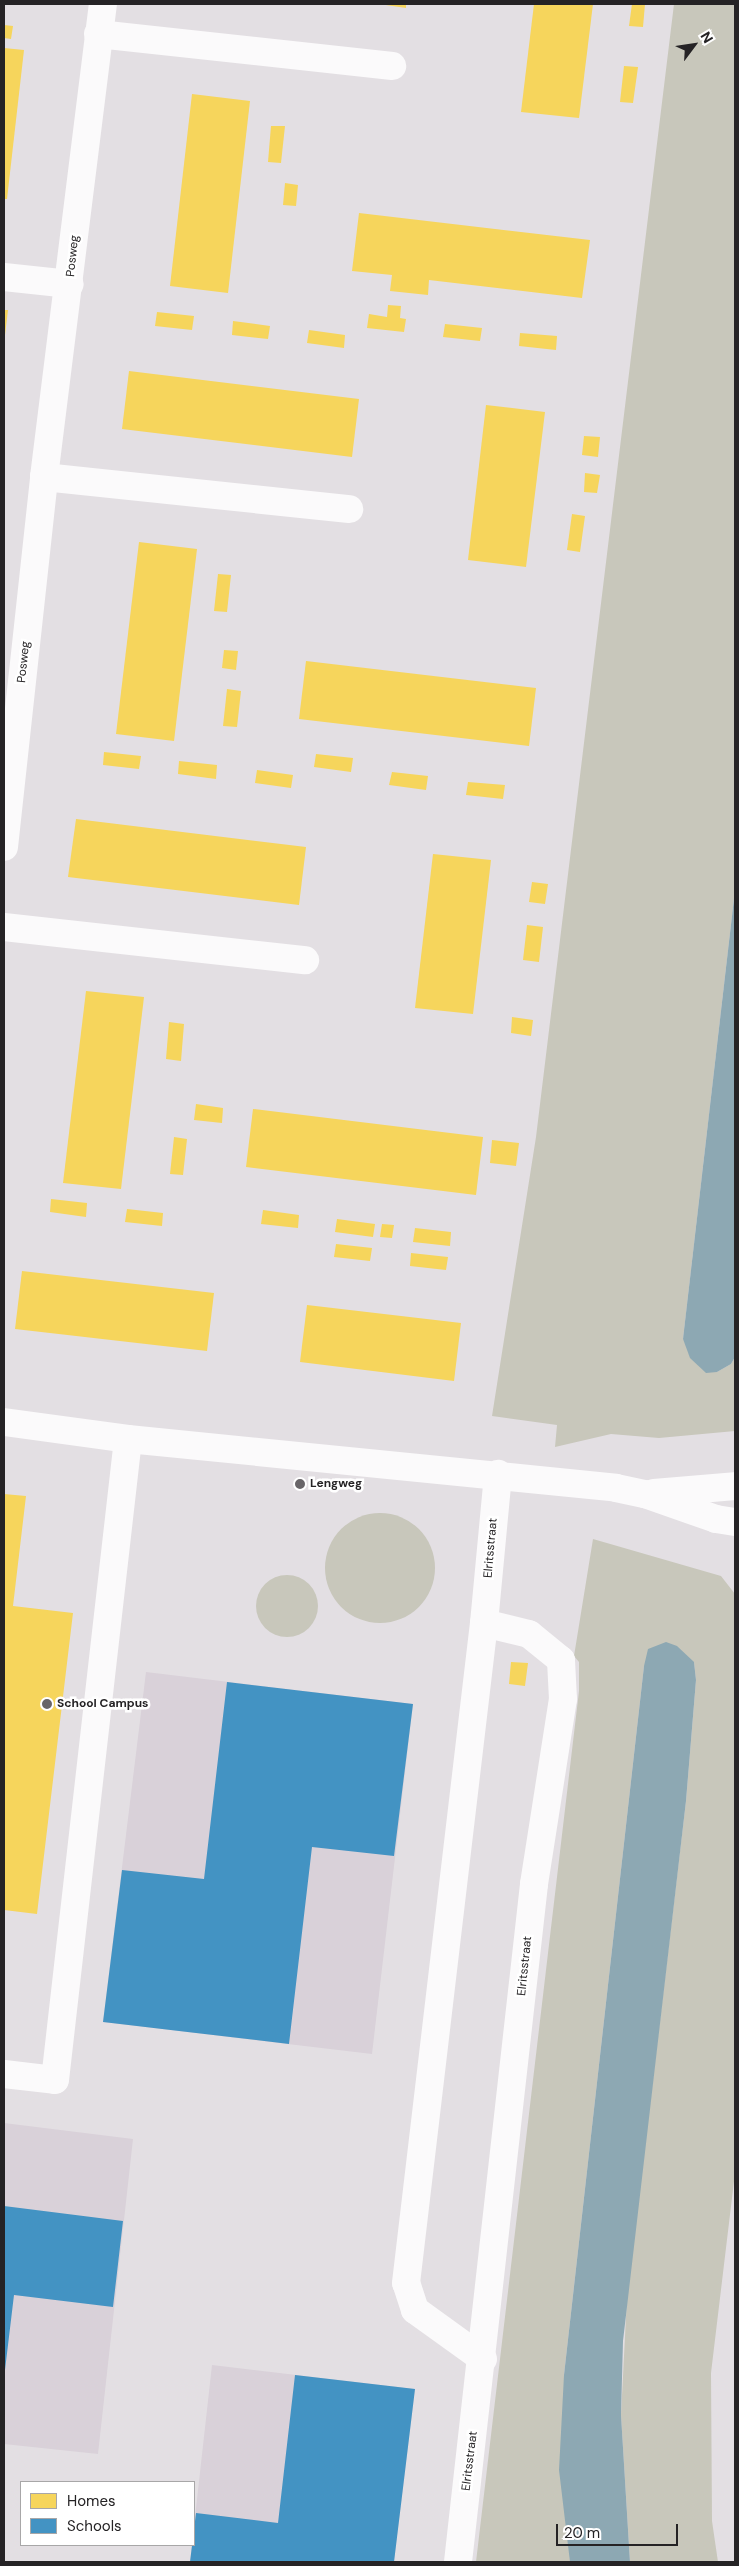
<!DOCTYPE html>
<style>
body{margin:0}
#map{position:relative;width:739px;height:2566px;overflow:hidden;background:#e3dfe3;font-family:"DM Sans",sans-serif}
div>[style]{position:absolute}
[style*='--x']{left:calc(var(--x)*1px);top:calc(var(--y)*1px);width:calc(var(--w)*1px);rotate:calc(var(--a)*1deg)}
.built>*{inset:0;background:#d9d1d9}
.green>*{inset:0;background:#c8c7bb}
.round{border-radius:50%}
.water>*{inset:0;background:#8da8b3}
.homes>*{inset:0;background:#f6d55c}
.schools>*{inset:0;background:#4393c3}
.minor>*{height:28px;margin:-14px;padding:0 14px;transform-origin:14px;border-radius:14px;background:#fbfafb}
.dots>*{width:14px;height:14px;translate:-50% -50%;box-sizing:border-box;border:2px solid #fff;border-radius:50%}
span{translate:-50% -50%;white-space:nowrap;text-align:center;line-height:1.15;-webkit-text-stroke:5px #fff;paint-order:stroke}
.street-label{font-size:12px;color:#252325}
.poi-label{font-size:12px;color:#252325;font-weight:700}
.left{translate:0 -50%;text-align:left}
.frame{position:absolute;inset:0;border:5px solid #252325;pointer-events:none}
.legend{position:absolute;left:20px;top:2481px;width:175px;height:65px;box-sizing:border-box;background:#fff;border:1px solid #a8a7a8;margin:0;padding:6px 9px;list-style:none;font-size:15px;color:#252325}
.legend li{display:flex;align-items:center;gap:10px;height:25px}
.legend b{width:25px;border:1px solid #a8a7a8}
.north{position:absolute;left:669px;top:20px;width:50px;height:50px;-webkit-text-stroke:4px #fff;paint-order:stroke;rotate:59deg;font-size:14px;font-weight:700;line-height:20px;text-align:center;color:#252325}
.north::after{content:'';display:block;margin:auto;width:18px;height:22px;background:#252325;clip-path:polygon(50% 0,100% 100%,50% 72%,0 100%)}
.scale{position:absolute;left:556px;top:2524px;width:122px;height:22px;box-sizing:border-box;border:2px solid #252325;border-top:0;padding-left:6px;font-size:15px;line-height:18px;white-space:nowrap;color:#252325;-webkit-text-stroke:4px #fff;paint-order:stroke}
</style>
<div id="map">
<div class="built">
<div style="clip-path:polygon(146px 1672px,413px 1704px,372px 2054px,103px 2022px)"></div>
<div style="clip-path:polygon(4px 2123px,133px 2139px,98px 2454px,4px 2444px)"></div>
<div style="clip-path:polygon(212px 2365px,415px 2389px,394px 2562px,190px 2562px)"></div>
</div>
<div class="green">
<div style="clip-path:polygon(674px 4px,735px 4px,735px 890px,683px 1339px,717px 1372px,731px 1364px,735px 1357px,735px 1431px,659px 1438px,611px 1434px,555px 1447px,557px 1425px,492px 1416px,536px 1137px)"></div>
<div class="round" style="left:325px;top:1513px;width:110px;height:110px"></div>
<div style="clip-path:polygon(593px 1539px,721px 1576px,735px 1594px,735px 2173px,711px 2373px,712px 2521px,718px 2562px,630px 2562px,621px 2415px,627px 2297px,686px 1801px,696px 1680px,694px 1662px,644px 1666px,564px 2375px,570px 2562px,476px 2562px,579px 1691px,579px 1662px,574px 1656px)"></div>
<div class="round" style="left:256px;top:1575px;width:62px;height:62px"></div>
</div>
<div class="water">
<div style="clip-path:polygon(735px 890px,735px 1357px,731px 1364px,717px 1372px,706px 1373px,690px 1358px,683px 1339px)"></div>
<div style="clip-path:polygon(666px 1642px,677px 1646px,694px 1662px,696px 1680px,686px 1801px,623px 2341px,621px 2415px,630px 2562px,570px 2562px,559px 2470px,564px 2375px,644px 1666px,648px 1649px)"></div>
</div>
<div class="homes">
<div style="clip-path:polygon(379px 4px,406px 4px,406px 8px)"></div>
<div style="clip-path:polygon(534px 4px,593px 4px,579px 118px,521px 112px)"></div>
<div style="clip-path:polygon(632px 4px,645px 4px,643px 27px,629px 26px)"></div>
<div style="clip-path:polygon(4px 25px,13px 26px,11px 39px,4px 38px)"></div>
<div style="clip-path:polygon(4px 48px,24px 50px,7px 199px,4px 199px)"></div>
<div style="clip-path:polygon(624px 66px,638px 67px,633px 103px,620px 102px)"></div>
<div style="clip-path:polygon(192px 94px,250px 101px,228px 293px,170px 286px)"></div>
<div style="clip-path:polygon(271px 126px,285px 126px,281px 163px,268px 162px)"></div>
<div style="clip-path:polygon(285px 183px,298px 185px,296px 206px,283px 205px)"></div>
<div style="clip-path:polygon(359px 213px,590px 240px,582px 298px,429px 280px,428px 295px,390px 291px,392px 275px,352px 271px)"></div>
<div style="clip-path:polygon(388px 305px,401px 306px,400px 318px,406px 319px,404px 332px,367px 328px,369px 314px,387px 317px)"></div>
<div style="clip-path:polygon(4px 310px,8px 310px,5px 335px,4px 334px)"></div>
<div style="clip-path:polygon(157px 312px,194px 316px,192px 330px,155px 326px)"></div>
<div style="clip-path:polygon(233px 321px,270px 326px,268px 339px,232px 335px)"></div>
<div style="clip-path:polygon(445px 324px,482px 328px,480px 341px,443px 337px)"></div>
<div style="clip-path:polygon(309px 330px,345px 335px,344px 348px,307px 343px)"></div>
<div style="clip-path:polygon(520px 333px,557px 336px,556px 350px,519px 346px)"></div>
<div style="clip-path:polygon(129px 371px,359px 399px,352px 457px,122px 429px)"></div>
<div style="clip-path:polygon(486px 405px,545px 412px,526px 567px,468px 560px)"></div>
<div style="clip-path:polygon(584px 436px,600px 437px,598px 457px,582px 455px)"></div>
<div style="clip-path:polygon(585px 473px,600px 475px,597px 493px,584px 492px)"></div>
<div style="clip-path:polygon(572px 514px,585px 516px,580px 552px,567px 550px)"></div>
<div style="clip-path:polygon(139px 542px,197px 549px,174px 741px,116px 734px)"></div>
<div style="clip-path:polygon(218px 574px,231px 575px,227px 612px,214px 611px)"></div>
<div style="clip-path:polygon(224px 650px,238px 651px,236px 670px,222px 668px)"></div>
<div style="clip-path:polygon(306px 661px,536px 688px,529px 746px,299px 719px)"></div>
<div style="clip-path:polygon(227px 689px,241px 691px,237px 727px,223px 726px)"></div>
<div style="clip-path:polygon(104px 752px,141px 756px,139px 769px,103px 765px)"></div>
<div style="clip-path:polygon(316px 754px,353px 758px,351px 772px,314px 767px)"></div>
<div style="clip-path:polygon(179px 761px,217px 765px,216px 779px,178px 774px)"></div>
<div style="clip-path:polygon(257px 770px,293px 775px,291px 788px,255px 783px)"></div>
<div style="clip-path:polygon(392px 772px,428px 776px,426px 790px,389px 785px)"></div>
<div style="clip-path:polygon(468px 782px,505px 785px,503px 799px,466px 795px)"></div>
<div style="clip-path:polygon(76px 819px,306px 847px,299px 905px,68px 877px)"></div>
<div style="clip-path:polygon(433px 854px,491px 860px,473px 1014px,415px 1008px)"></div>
<div style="clip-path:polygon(532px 882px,548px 884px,545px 904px,529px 902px)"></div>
<div style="clip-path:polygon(527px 925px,543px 927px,539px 962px,523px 960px)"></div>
<div style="clip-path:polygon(86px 991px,144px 997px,121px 1189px,63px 1183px)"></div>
<div style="clip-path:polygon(512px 1017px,533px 1020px,531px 1036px,511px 1033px)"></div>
<div style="clip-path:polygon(169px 1022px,184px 1024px,181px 1061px,166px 1059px)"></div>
<div style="clip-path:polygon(196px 1104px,223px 1108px,222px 1123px,194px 1120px)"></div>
<div style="clip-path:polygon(253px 1109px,483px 1137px,476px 1195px,246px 1167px)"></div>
<div style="clip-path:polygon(174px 1137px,187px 1139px,183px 1175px,170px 1174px)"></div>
<div style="clip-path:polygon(492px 1140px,519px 1143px,516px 1166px,490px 1163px)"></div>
<div style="clip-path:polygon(51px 1199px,87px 1203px,86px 1217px,50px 1212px)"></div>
<div style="clip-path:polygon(127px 1209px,163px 1213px,162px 1226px,125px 1222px)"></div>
<div style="clip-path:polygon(263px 1210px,299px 1215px,298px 1228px,261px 1224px)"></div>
<div style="clip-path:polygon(337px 1219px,375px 1224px,373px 1237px,335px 1232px)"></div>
<div style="clip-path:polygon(382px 1224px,394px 1225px,392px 1238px,380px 1237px)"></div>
<div style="clip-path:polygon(415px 1228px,451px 1232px,450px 1246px,413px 1242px)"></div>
<div style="clip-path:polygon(336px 1244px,372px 1248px,370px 1261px,334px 1257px)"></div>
<div style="clip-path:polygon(411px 1253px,448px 1257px,446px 1270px,410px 1266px)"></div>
<div style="clip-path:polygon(22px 1271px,214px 1293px,207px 1351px,15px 1329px)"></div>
<div style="clip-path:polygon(307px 1305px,461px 1323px,454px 1381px,300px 1362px)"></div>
<div style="clip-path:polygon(4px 1494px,26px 1496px,13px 1606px,73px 1613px,37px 1914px,4px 1910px)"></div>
<div style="clip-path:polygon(511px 1662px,528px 1663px,525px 1686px,509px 1684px)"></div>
</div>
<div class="schools">
<div style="clip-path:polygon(227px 1682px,413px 1704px,394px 1856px,312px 1847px,289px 2044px,103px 2022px,122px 1870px,204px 1879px)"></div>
<div style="clip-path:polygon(4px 2206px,123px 2221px,113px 2307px,14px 2295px,5px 2370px)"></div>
<div style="clip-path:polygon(295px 2375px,415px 2389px,394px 2562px,190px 2562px,196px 2513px,278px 2523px)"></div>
</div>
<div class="minor">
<div style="--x:98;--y:34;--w:296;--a:6.2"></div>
<div style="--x:4;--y:277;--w:66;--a:6.1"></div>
<div style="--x:44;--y:477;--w:307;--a:6"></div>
<div style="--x:4;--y:847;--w:372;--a:-83.8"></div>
<div style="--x:44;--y:477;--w:477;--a:-82.9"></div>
<div style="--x:4;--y:927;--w:303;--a:6.3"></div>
<div style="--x:4;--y:1422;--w:125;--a:7.8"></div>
<div style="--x:128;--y:1439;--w:490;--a:5.7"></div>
<div style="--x:616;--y:1488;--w:30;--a:12"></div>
<div style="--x:645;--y:1494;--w:75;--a:19.4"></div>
<div style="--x:716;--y:1519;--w:19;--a:9"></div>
<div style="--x:654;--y:1493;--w:81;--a:-4.9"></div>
<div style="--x:4;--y:2074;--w:51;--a:6.7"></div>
<div style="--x:55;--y:2080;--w:645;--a:-83.5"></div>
<div style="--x:483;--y:2359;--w:84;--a:-144.2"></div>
<div style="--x:415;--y:2310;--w:28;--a:-108"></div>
<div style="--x:406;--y:2283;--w:665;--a:-83.26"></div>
<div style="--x:458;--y:2562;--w:682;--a:-83.6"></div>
<div style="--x:534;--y:1884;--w:187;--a:-81.1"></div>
<div style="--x:563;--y:1699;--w:39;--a:-93"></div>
<div style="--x:561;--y:1660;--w:41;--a:-140.9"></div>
<div style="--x:529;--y:1634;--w:46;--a:-166.3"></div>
<div style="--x:484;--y:1623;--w:150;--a:-84.6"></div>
</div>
<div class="dots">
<div style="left:300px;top:1484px;background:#686568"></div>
<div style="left:47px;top:1704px;background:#686568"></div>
</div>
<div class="street-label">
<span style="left:73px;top:256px;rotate:-84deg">Posweg</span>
<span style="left:24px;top:662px;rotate:-84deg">Posweg</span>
<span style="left:491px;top:1548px;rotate:-85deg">Elritsstraat</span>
<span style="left:525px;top:1966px;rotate:-84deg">Elritsstraat</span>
<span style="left:470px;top:2461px;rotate:-83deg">Elritsstraat</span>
</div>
<div class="poi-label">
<span class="left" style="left:310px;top:1484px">Lengweg</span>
<span class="left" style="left:57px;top:1704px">School Campus</span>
</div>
<div class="frame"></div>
<ul class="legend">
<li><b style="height:14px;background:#f6d55c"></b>Homes</li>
<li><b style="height:14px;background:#4393c3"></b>Schools</li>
</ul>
<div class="north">N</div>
<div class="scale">20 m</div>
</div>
